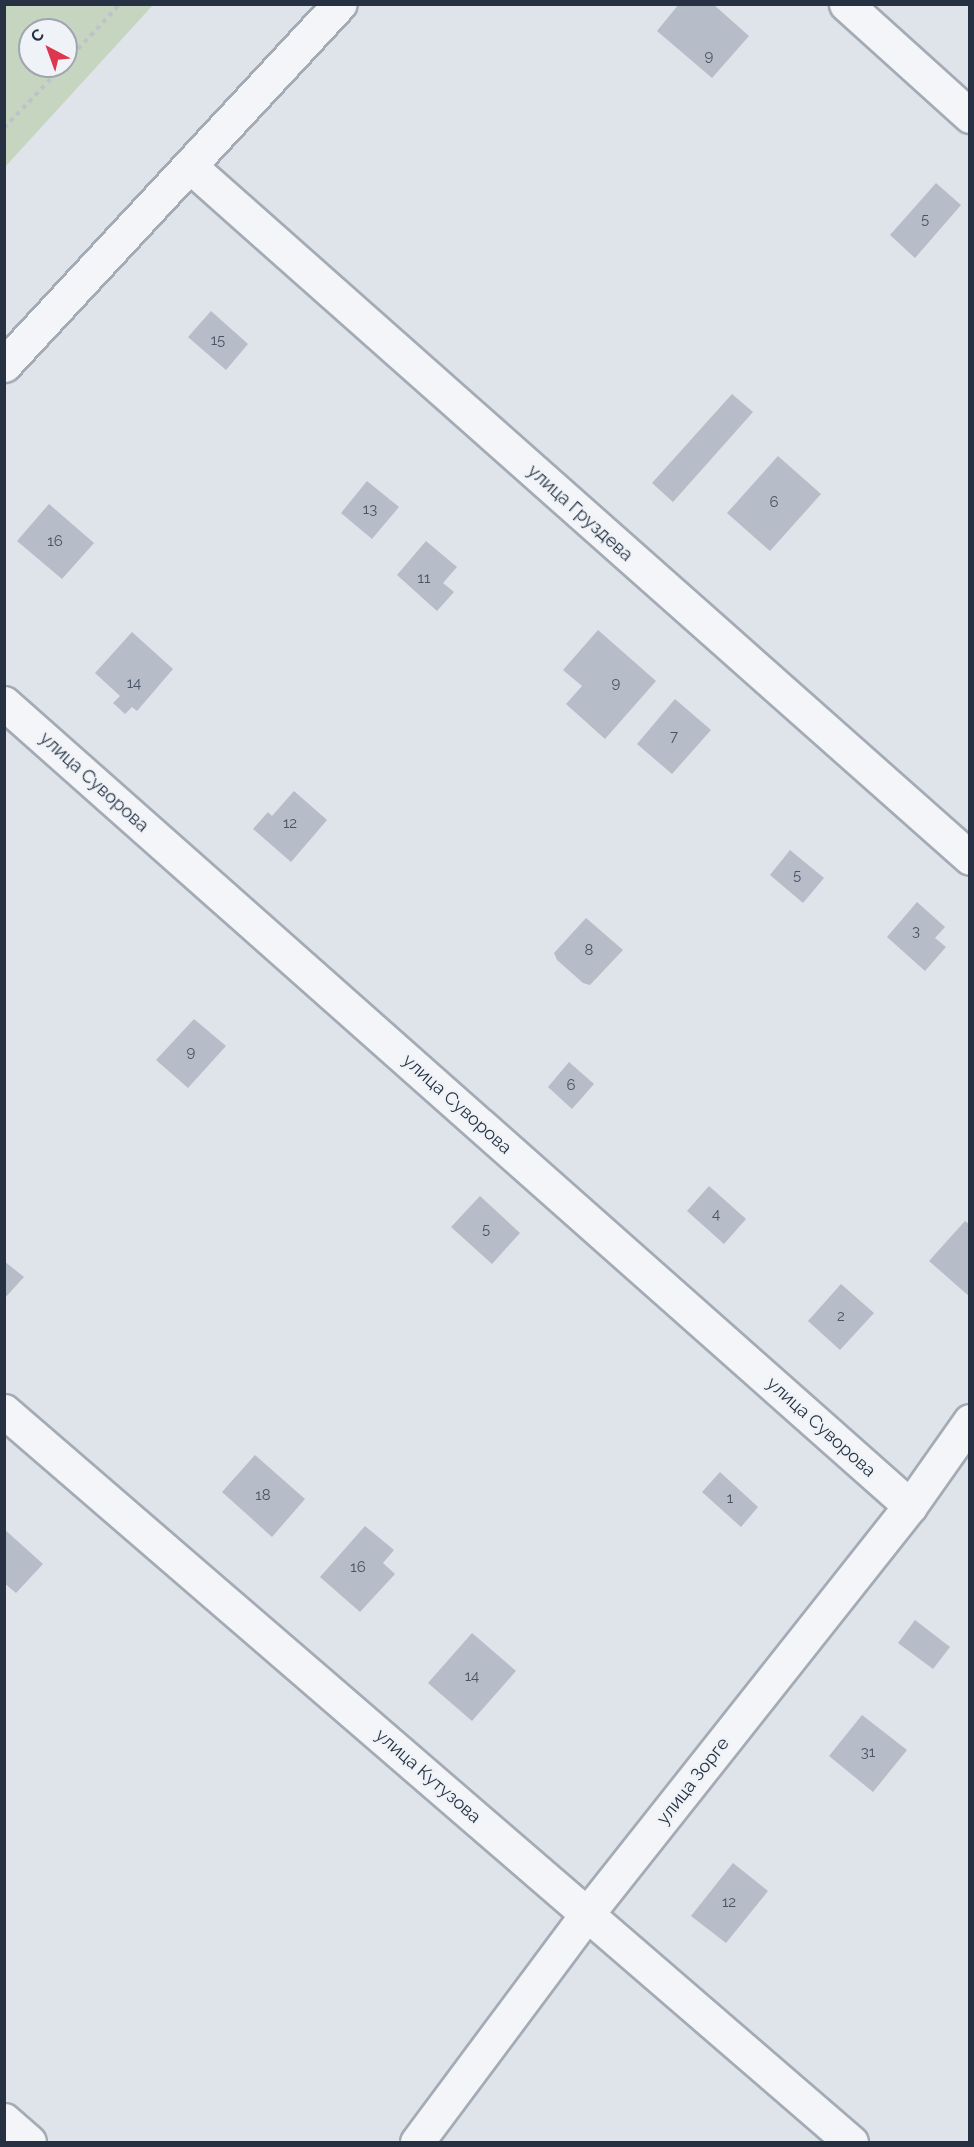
<!DOCTYPE html>
<meta charset="utf-8">
<style>
body{margin:0}
#map{position:relative;width:974px;height:2147px;overflow:hidden;background:#dfe4ea;font-family:Raleway,sans-serif}
div>[style]{position:absolute}
[style*='--x']{left:calc(var(--x)*1px);top:calc(var(--y)*1px);width:calc(var(--w)*1px);rotate:calc(var(--a)*1deg)}
.green>*{inset:0;background:#c5d5c0}
.building>*{inset:0;background:#b6bdc8}
.path>*{height:4px;margin-top:-2px;transform-origin:0;background:repeating-linear-gradient(90deg,#bec2c9 0 4.5px,transparent 0 9px)}
.roads{filter:drop-shadow(2px 0 #a4abb5) drop-shadow(-2px 0 #a4abb5) drop-shadow(0 2px #a4abb5) drop-shadow(0 -2px #a4abb5)}
.street>*{height:33px;margin:-16.5px;padding:0 16.5px;transform-origin:16.5px;border-radius:16.5px;background:#f3f5f8}
span{translate:-50% -50%;white-space:nowrap;text-align:center;line-height:1.15;-webkit-text-stroke:4.5px #eff3f7;paint-order:stroke}
.number-label{font-size:15px;color:#4a5464}
.number-label span{-webkit-text-stroke-width:0}
.street-label{font-size:18px;color:#263143}
.frame{position:absolute;inset:0;border:6px solid #263143;pointer-events:none}
.north{position:absolute;left:18px;top:18px;width:60px;height:60px;box-sizing:border-box;background:#eff3f7;border:2px solid #9fa5af;border-radius:50%;rotate:319deg;font-size:16px;font-weight:700;line-height:24px;text-align:center;color:#263143}
.north::after{content:'';display:block;margin:auto;width:21px;height:27px;background:#dd3750;clip-path:polygon(50% 0,100% 100%,50% 72%,0 100%)}
</style>
<div id="map">
<div class="green">
<div style="clip-path:polygon(evenodd,5px 4px,153px 5px,5px 167px,4px 5px,5px 4px,30px 30px,66px 30px,66px 66px,30px 66px,30px 30px)"></div>
</div>
<div class="building">
<div style="clip-path:polygon(679px 4px,713px 4px,749px 36px,712px 78px,657px 31px)"></div>
<div style="clip-path:polygon(936px 183px,961px 205px,915px 258px,890px 235px)"></div>
<div style="clip-path:polygon(211px 311px,248px 344px,226px 370px,188px 337px)"></div>
<div style="clip-path:polygon(732px 394px,753px 412px,673px 502px,652px 483px)"></div>
<div style="clip-path:polygon(778px 456px,821px 494px,770px 551px,727px 513px)"></div>
<div style="clip-path:polygon(367px 481px,399px 507px,372px 539px,341px 513px)"></div>
<div style="clip-path:polygon(49px 504px,94px 543px,62px 579px,17px 541px)"></div>
<div style="clip-path:polygon(426px 541px,457px 567px,443px 583px,454px 592px,437px 611px,397px 575px)"></div>
<div style="clip-path:polygon(598px 630px,656px 681px,605px 739px,566px 704px,582px 686px,563px 670px)"></div>
<div style="clip-path:polygon(132px 632px,173px 669px,137px 711px,132px 707px,125px 714px,113px 703px,120px 696px,95px 673px)"></div>
<div style="clip-path:polygon(675px 699px,711px 730px,672px 774px,637px 744px)"></div>
<div style="clip-path:polygon(294px 791px,327px 820px,291px 862px,253px 829px,268px 812px,272px 816px)"></div>
<div style="clip-path:polygon(790px 850px,824px 878px,803px 903px,770px 875px)"></div>
<div style="clip-path:polygon(917px 902px,945px 927px,935px 938px,946px 947px,925px 971px,887px 937px)"></div>
<div style="clip-path:polygon(586px 918px,623px 950px,590px 985px,583px 983px,557px 960px,554px 953px)"></div>
<div style="clip-path:polygon(194px 1019px,226px 1046px,188px 1088px,156px 1060px)"></div>
<div style="clip-path:polygon(569px 1062px,594px 1084px,572px 1109px,548px 1087px)"></div>
<div style="clip-path:polygon(709px 1186px,746px 1219px,724px 1244px,687px 1211px)"></div>
<div style="clip-path:polygon(480px 1196px,520px 1233px,492px 1264px,451px 1227px)"></div>
<div style="clip-path:polygon(965px 1221px,970px 1225px,970px 1297px,929px 1261px)"></div>
<div style="clip-path:polygon(4px 1261px,24px 1277px,4px 1299px)"></div>
<div style="clip-path:polygon(841px 1284px,874px 1313px,840px 1350px,808px 1321px)"></div>
<div style="clip-path:polygon(255px 1455px,305px 1499px,272px 1537px,222px 1492px)"></div>
<div style="clip-path:polygon(720px 1472px,758px 1507px,741px 1527px,702px 1492px)"></div>
<div style="clip-path:polygon(365px 1526px,394px 1550px,383px 1563px,395px 1574px,360px 1612px,320px 1577px)"></div>
<div style="clip-path:polygon(4px 1529px,43px 1564px,16px 1593px,4px 1583px)"></div>
<div style="clip-path:polygon(915px 1620px,950px 1647px,933px 1669px,898px 1643px)"></div>
<div style="clip-path:polygon(472px 1633px,516px 1671px,472px 1721px,428px 1683px)"></div>
<div style="clip-path:polygon(862px 1715px,907px 1750px,873px 1792px,829px 1756px)"></div>
<div style="clip-path:polygon(733px 1863px,768px 1891px,726px 1943px,691px 1916px)"></div>
</div>
<div class="path">
<div style="--x:66;--y:62;--w:79;--a:-47"></div>
<div style="--x:4;--y:128;--w:86;--a:-46.4"></div>
</div>
<div class="roads">
<div class="street">
<div style="--x:846;--y:4;--w:167;--a:42.1"></div>
<div style="--x:191;--y:167;--w:1041;--a:41.57"></div>
<div style="--x:4;--y:365;--w:493;--a:-47.1"></div>
<div style="--x:4;--y:703;--w:1211;--a:41.55"></div>
<div style="--x:4;--y:1411;--w:1119;--a:40.8"></div>
<div style="--x:4;--y:2120;--w:33;--a:41"></div>
<div style="--x:417;--y:2142;--w:284;--a:-53.3"></div>
<div style="--x:587;--y:1914;--w:520;--a:-51.63"></div>
<div style="--x:910;--y:1506;--w:104;--a:-54.8"></div>
</div>
</div>
<div class="number-label">
<span style="left:709px;top:57px">9</span>
<span style="left:925px;top:220px">5</span>
<span style="left:218px;top:341px">15</span>
<span style="left:774px;top:503px">6</span>
<span style="left:370px;top:510px">13</span>
<span style="left:55px;top:542px">16</span>
<span style="left:424px;top:579px">11</span>
<span style="left:134px;top:684px">14</span>
<span style="left:616px;top:684px">9</span>
<span style="left:674px;top:737px">7</span>
<span style="left:290px;top:824px">12</span>
<span style="left:797px;top:876px">5</span>
<span style="left:916px;top:932px">3</span>
<span style="left:589px;top:951px">8</span>
<span style="left:191px;top:1053px">9</span>
<span style="left:571px;top:1086px">6</span>
<span style="left:716px;top:1215px">4</span>
<span style="left:486px;top:1230px">5</span>
<span style="left:841px;top:1317px">2</span>
<span style="left:263px;top:1496px">18</span>
<span style="left:730px;top:1499px">1</span>
<span style="left:358px;top:1568px">16</span>
<span style="left:472px;top:1677px">14</span>
<span style="left:868px;top:1753px">31</span>
<span style="left:729px;top:1903px">12</span>
</div>
<div class="street-label">
<span style="left:580px;top:513px;rotate:42deg">улица Груздева</span>
<span style="left:94px;top:782px;rotate:42deg">улица Суворова</span>
<span style="left:457px;top:1104px;rotate:42deg">улица Суворова</span>
<span style="left:821px;top:1427px;rotate:42deg">улица Суворова</span>
<span style="left:428px;top:1776px;rotate:41deg">улица Кутузова</span>
<span style="left:693px;top:1781px;rotate:-52deg">улица Зорге</span>
</div>
<div class="frame"></div>
<div class="north">С</div>
</div>
